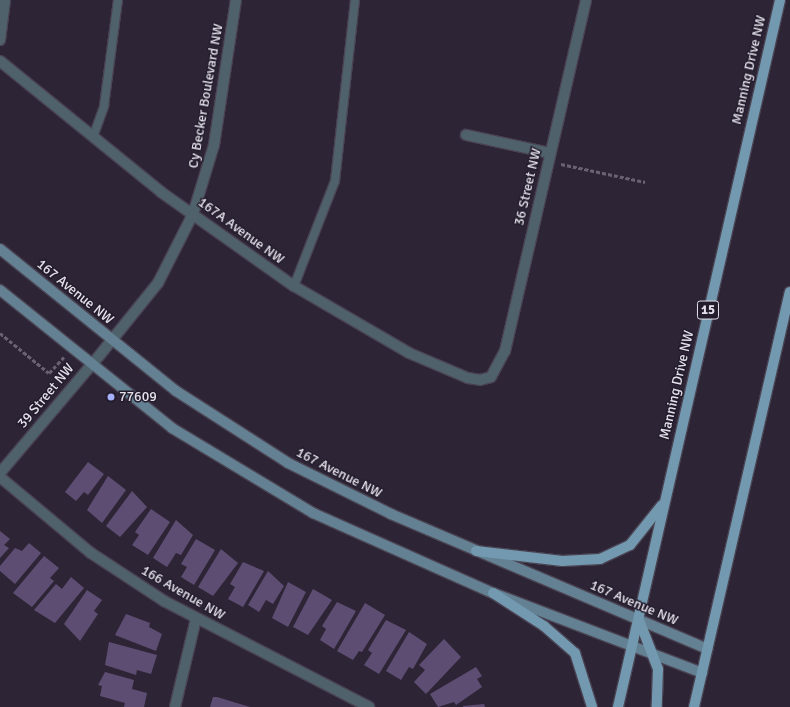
<!DOCTYPE html>
<style>
body{margin:0}
#map{position:relative;width:790px;height:707px;overflow:hidden;background:#2d2536;font-family:Signika,sans-serif}
div>[style]{position:absolute}
[style*='--x']{left:calc(var(--x)*1px);top:calc(var(--y)*1px);width:calc(var(--w)*1px);rotate:calc(var(--a)*1deg)}
.building>*{inset:0;background:#5e4d73}
.path>*{height:2.5px;margin-top:-1.25px;transform-origin:0;background:repeating-linear-gradient(90deg,#696271 0 4px,transparent 0 6px)}
.roads{filter:drop-shadow(1px 0 #4a4353) drop-shadow(-1px 0 #4a4353) drop-shadow(0 1px #4a4353) drop-shadow(0 -1px #4a4353)}
.service>*{height:8px;margin:-4px;padding:0 4px;transform-origin:4px;border-radius:4px;background:#4f626c}
.minor>*{height:10px;margin:-5px;padding:0 5px;transform-origin:5px;border-radius:5px;background:#4f626c}
.tertiary>*{height:10px;margin:-5px;padding:0 5px;transform-origin:5px;border-radius:5px;background:#4f626c}
.secondary>*{height:10px;margin:-5px;padding:0 5px;transform-origin:5px;border-radius:5px;background:#638192}
.primary>*{height:10px;margin:-5px;padding:0 5px;transform-origin:5px;border-radius:5px;background:#7299af}
.dots>*{width:11px;height:11px;translate:-50% -50%;box-sizing:border-box;border:2px solid #231c2c;border-radius:50%}
span{translate:-50% -50%;white-space:nowrap;text-align:center;line-height:1.15;-webkit-text-stroke:3px #231c2c;paint-order:stroke}
.shield-label span{padding:1px 3px;background:#231c2c;border:1px solid;border-radius:3px;-webkit-text-stroke-width:0}
.shield-label{font-size:13px;color:#e5e1ec;font-weight:700}
.street-label{font-size:14px;color:#e5e1ec}
.poi-label{font-size:14px;color:#e5e1ec}
.left{translate:0 -50%;text-align:left}
</style>
<div id="map">
<div class="building">
<div style="clip-path:polygon(88px 462px,104px 474px,88px 495px,84px 492px,76px 501px,65px 492px)"></div>
<div style="clip-path:polygon(108px 476px,126px 490px,102px 523px,87px 510px)"></div>
<div style="clip-path:polygon(132px 491px,147px 507px,120px 537px,106px 526px)"></div>
<div style="clip-path:polygon(151px 509px,170px 522px,148px 555px,132px 545px,139px 535px,135px 532px)"></div>
<div style="clip-path:polygon(176px 520px,193px 535px,181px 555px,176px 553px,167px 567px,153px 558px)"></div>
<div style="clip-path:polygon(0 531px,10px 539px,4px 545px,9px 548px,0 558px)"></div>
<div style="clip-path:polygon(196px 539px,215px 550px,194px 585px,181px 577px,187px 567px,181px 564px)"></div>
<div style="clip-path:polygon(29px 543px,41px 553px,15px 584px,0 571px,0 566px,15px 548px,22px 551px)"></div>
<div style="clip-path:polygon(221px 549px,238px 563px,213px 596px,198px 587px)"></div>
<div style="clip-path:polygon(44px 556px,59px 568px,50px 578px,54px 581px,32px 607px,13px 593px)"></div>
<div style="clip-path:polygon(243px 562px,264px 571px,243px 607px,228px 599px,235px 587px,230px 584px)"></div>
<div style="clip-path:polygon(268px 571px,284px 586px,273px 604px,266px 600px,259px 612px,248px 605px)"></div>
<div style="clip-path:polygon(71px 577px,84px 588px,55px 623px,34px 610px,56px 584px,62px 589px)"></div>
<div style="clip-path:polygon(288px 582px,306px 592px,288px 627px,272px 618px)"></div>
<div style="clip-path:polygon(313px 589px,332px 600px,308px 635px,293px 627px)"></div>
<div style="clip-path:polygon(87px 590px,102px 600px,94px 611px,98px 614px,80px 641px,64px 624px)"></div>
<div style="clip-path:polygon(337px 602px,356px 611px,334px 649px,320px 640px,326px 629px,322px 626px)"></div>
<div style="clip-path:polygon(365px 603px,385px 615px,362px 652px,359px 651px,353px 660px,337px 651px)"></div>
<div style="clip-path:polygon(126px 614px,150px 623px,149px 627px,162px 634px,156px 651px,115px 635px)"></div>
<div style="clip-path:polygon(386px 620px,406px 630px,379px 674px,364px 665px,372px 653px,368px 650px)"></div>
<div style="clip-path:polygon(409px 632px,427px 644px,413px 669px,409px 667px,401px 680px,386px 671px)"></div>
<div style="clip-path:polygon(444px 639px,461px 657px,426px 694px,414px 682px,425px 670px,419px 665px)"></div>
<div style="clip-path:polygon(109px 642px,157px 655px,151px 674px,137px 670px,136px 675px,105px 665px)"></div>
<div style="clip-path:polygon(476px 667px,482px 676px,477px 679px,482px 687px,456px 705px,454px 702px,438px 707px,430px 694px)"></div>
<div style="clip-path:polygon(105px 672px,134px 680px,132px 689px,147px 693px,144px 707px,124px 707px,125px 703px,100px 696px,102px 686px,98px 685px)"></div>
<div style="clip-path:polygon(213px 697px,217px 697px,250px 707px,210px 707px)"></div>
<div style="clip-path:polygon(484px 704px,485px 707px,463px 707px,463px 706px)"></div>
</div>
<div class="path">
<div style="--x:561;--y:164;--w:86;--a:12.1"></div>
<div style="--x:0;--y:333;--w:63;--a:39.2"></div>
<div style="--x:49;--y:373;--w:22;--a:-47"></div>
</div>
<div class="roads">
<div class="service">
<div style="--x:93;--y:137;--w:33;--a:-70"></div>
<div style="--x:104;--y:106;--w:107;--a:-82.5"></div>
<div style="--x:294;--y:286;--w:113;--a:-68.7"></div>
<div style="--x:335;--y:181;--w:182;--a:-83.7"></div>
</div>
<div class="minor">
<div style="--x:0;--y:40;--w:40;--a:-82.9"></div>
<div style="--x:0;--y:61;--w:208;--a:39.1"></div>
<div style="--x:161;--y:192;--w:163;--a:35.3"></div>
<div style="--x:294;--y:286;--w:133;--a:30.2"></div>
<div style="--x:409;--y:353;--w:64;--a:23"></div>
<div style="--x:468;--y:378;--w:12;--a:9"></div>
<div style="--x:480;--y:380;--w:11;--a:-15"></div>
<div style="--x:491;--y:377;--w:30;--a:-62"></div>
<div style="--x:505;--y:351;--w:360;--a:-77"></div>
<div style="--x:466;--y:135;--w:86;--a:12.1"></div>
<div style="--x:0;--y:473;--w:152;--a:-49.8"></div>
<div style="--x:0;--y:477;--w:119;--a:39.9"></div>
<div style="--x:91;--y:553;--w:87;--a:33.3"></div>
<div style="--x:164;--y:601;--w:231;--a:27.3"></div>
<div style="--x:175;--y:707;--w:90;--a:-76.6"></div>
</div>
<div class="tertiary">
<div style="--x:99;--y:356;--w:94;--a:-51.1"></div>
<div style="--x:158;--y:283;--w:77;--a:-63.1"></div>
<div style="--x:193;--y:214;--w:72;--a:-73.1"></div>
<div style="--x:214;--y:145;--w:147;--a:-81.4"></div>
</div>
<div class="secondary">
<div style="--x:0;--y:249;--w:226;--a:38.9"></div>
<div style="--x:176;--y:391;--w:133;--a:32.7"></div>
<div style="--x:288;--y:463;--w:115;--a:26.3"></div>
<div style="--x:391;--y:514;--w:344;--a:23.1"></div>
<div style="--x:0;--y:290;--w:221;--a:38.7"></div>
<div style="--x:172;--y:428;--w:165;--a:31.1"></div>
<div style="--x:313;--y:513;--w:197;--a:24"></div>
<div style="--x:493;--y:593;--w:224;--a:20.9"></div>
</div>
<div class="primary">
<div style="--x:476;--y:551;--w:87;--a:6.6"></div>
<div style="--x:562;--y:561;--w:38;--a:-3"></div>
<div style="--x:600;--y:559;--w:33;--a:-25"></div>
<div style="--x:630;--y:545;--w:51;--a:-51.3"></div>
<div style="--x:493;--y:593;--w:61;--a:32.9"></div>
<div style="--x:544;--y:626;--w:41;--a:41.1"></div>
<div style="--x:575;--y:653;--w:57;--a:72.5"></div>
<div style="--x:639;--y:620;--w:53;--a:68.8"></div>
<div style="--x:658;--y:669;--w:38;--a:92"></div>
<div style="--x:618;--y:707;--w:725;--a:-77.09"></div>
<div style="--x:694;--y:707;--w:426;--a:-77"></div>
</div>
</div>
<div class="dots">
<div style="left:111px;top:397px;background:#a7b1fc"></div>
</div>
<div class="shield-label">
<span style="left:708px;top:310px">15</span>
</div>
<div class="street-label">
<span style="left:749px;top:70px;rotate:-77deg">Manning Drive NW</span>
<span style="left:206px;top:96px;rotate:-80deg">Cy Becker Boulevard NW</span>
<span style="left:528px;top:187px;rotate:-77deg">36 Street NW</span>
<span style="left:241px;top:231px;rotate:36deg">167A Avenue NW</span>
<span style="left:75px;top:292px;rotate:39deg">167 Avenue NW</span>
<span style="left:677px;top:385px;rotate:-77deg">Manning Drive NW</span>
<span style="left:46px;top:396px;rotate:-50deg">39 Street NW</span>
<span style="left:339px;top:473px;rotate:27deg">167 Avenue NW</span>
<span style="left:183px;top:593px;rotate:30deg">166 Avenue NW</span>
<span style="left:634px;top:603px;rotate:23deg">167 Avenue NW</span>
</div>
<div class="poi-label">
<span class="left" style="left:119px;top:397px">77609</span>
</div>
</div>
